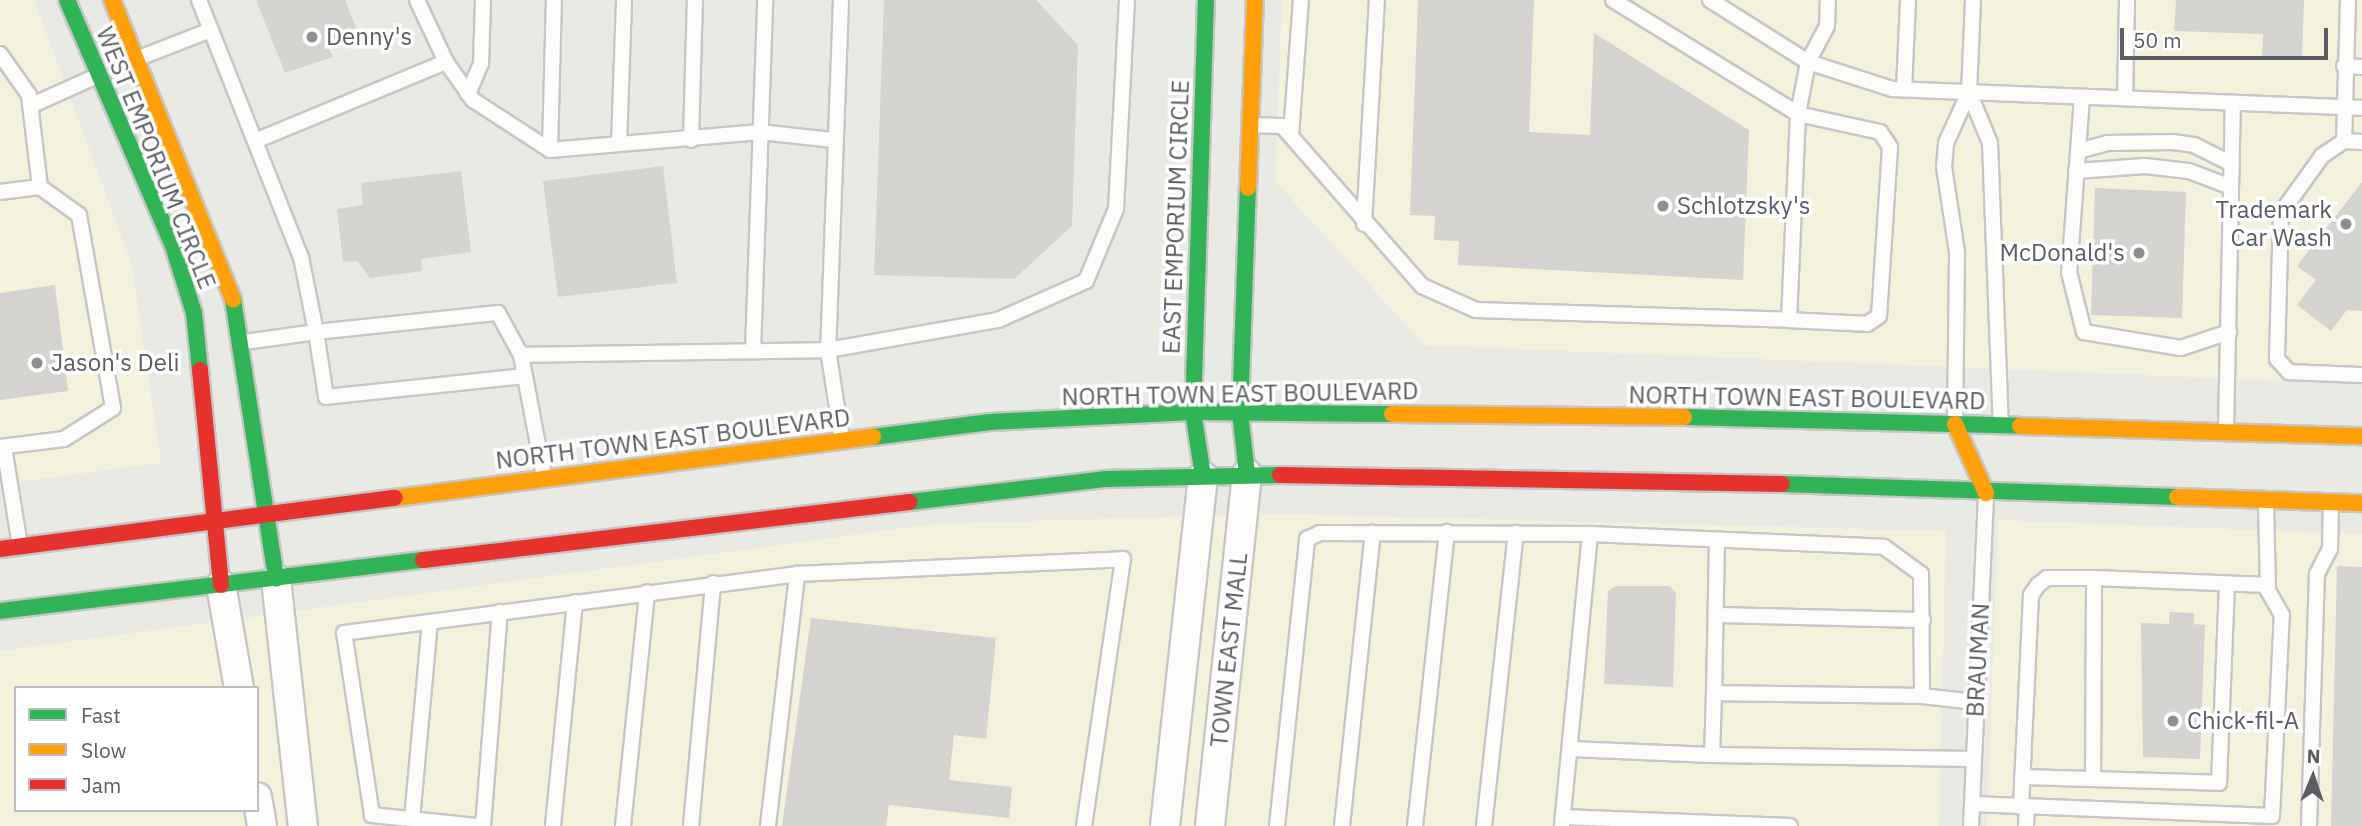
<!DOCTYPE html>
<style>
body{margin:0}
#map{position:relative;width:2362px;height:826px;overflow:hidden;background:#eaeae5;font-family:"IBM Plex Sans",sans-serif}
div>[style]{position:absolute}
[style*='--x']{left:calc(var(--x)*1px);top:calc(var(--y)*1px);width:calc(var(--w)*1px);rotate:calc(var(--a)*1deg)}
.commercial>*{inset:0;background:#f4f1dd}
.building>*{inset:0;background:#d4d3d0}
.roads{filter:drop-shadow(2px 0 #c6c7c5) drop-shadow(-2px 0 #c6c7c5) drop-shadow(0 2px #c6c7c5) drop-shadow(0 -2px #c6c7c5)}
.lane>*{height:14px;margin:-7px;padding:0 7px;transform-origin:7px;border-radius:7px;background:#fcfcfb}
.street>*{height:28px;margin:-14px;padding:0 14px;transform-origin:14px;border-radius:14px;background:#fcfcfb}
.fast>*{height:16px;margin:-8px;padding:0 8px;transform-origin:8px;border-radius:8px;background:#30b455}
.slow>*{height:16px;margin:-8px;padding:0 8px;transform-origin:8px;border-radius:8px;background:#ff9f0a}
.jam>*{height:16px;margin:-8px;padding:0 8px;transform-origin:8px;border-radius:8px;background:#e5322d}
.dots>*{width:19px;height:19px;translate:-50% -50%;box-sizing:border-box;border:4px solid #fff;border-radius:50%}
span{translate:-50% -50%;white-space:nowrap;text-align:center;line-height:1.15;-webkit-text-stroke:7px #fff;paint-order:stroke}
.poi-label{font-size:24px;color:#5a5d62}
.left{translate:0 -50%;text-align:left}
.right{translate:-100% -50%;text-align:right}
.street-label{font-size:24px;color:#5a5d62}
.legend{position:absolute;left:14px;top:686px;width:245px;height:126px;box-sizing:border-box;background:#fff;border:2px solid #bdbec0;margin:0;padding:9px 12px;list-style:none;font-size:21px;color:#5a5d62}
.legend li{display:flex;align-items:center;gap:14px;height:35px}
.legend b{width:35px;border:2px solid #bdbec0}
.north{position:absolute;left:2278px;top:742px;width:70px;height:70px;-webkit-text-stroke:5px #fff;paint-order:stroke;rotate:2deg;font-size:19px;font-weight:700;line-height:28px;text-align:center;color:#5a5d62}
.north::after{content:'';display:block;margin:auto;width:24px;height:32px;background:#5a5d62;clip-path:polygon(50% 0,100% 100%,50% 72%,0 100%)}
.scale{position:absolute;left:2120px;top:28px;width:208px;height:32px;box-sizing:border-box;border:4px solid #5a5d62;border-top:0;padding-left:9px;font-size:21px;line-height:24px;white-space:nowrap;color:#5a5d62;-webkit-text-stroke:5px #fff;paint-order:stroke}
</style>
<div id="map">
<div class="commercial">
<div style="clip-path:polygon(0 0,34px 0,132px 265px,161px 463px,0 484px)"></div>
<div style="clip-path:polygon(1282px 0,2362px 0,2362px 384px,1424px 345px,1275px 181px)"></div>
<div style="clip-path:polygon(evenodd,1276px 514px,1946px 531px,1939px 826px,0 826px,0 651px,933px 524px,1276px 514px,16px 688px,257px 688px,257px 810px,16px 810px,16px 688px)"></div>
<div style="clip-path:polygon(1998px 520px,2362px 534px,2362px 826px,1987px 826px)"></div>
</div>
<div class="building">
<div style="clip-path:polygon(256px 0,345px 0,359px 34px,328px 47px,333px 57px,285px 73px)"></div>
<div style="clip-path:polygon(884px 0,1036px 0,1078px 45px,1072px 226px,1014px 279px,874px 275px)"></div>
<div style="clip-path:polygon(1418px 0,1534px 0,1529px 132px,1590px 135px,1594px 33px,1749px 130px,1743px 280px,1458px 265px,1459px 241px,1434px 240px,1435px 216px,1410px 215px)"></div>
<div style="clip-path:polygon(2176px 0,2304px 0,2302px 57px,2262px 56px,2263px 34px,2174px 31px)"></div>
<div style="clip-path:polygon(663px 166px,677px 283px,558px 297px,543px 181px)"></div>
<div style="clip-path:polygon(461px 171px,471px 252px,421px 259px,422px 271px,370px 278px,357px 261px,343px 262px,337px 209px,363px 205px,361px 183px)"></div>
<div style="clip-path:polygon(2362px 182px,2362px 311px,2347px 310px,2331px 331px,2297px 305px,2316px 280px,2297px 266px)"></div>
<div style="clip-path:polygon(2095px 188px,2186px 192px,2182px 318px,2091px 315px)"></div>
<div style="clip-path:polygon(55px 285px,68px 391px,0 400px,0 293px)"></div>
<div style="clip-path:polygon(2337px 566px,2362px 567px,2362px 826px,2331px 826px)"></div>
<div style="clip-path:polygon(1616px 586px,1670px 586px,1676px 594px,1673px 687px,1604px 684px,1608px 591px)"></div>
<div style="clip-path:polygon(2170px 612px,2194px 613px,2194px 624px,2205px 625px,2200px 759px,2143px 757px,2141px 623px,2169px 624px)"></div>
<div style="clip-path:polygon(811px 618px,996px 638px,986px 739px,954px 735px,949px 780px,1012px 787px,1009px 818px,889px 805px,886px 826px,782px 826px)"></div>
</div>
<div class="roads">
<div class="lane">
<div style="--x:199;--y:0;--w:277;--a:68.4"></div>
<div style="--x:301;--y:257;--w:76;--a:78.7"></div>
<div style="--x:316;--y:332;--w:72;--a:172"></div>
<div style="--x:841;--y:0;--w:350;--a:92.1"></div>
<div style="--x:828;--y:350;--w:90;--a:81.1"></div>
<div style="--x:1613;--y:0;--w:217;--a:31.6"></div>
<div style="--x:1798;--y:114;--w:84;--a:12.4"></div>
<div style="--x:1880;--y:132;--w:18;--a:56"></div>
<div style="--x:1890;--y:147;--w:169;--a:93.7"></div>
<div style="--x:1879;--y:316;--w:14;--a:146"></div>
<div style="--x:1867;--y:324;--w:78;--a:-177.1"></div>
<div style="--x:1710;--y:0;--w:116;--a:32.3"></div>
<div style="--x:1808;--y:62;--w:88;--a:17.8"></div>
<div style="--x:1892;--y:89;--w:470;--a:2.3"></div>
<div style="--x:2348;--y:0;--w:141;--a:91.6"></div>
<div style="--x:2344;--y:141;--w:18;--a:3"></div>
<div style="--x:0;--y:54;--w:50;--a:54.7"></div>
<div style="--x:29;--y:95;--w:93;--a:83.2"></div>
<div style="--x:139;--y:58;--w:77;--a:-21.3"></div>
<div style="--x:446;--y:62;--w:47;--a:54.6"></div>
<div style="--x:473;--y:100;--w:92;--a:33"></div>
<div style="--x:550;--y:150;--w:211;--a:-4.9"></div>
<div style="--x:760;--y:132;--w:72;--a:6.3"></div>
<div style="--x:2344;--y:66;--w:18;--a:3"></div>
<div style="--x:1904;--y:89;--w:89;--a:-87.4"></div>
<div style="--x:1969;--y:92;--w:55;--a:67.6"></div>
<div style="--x:1990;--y:143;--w:282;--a:87.8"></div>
<div style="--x:468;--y:94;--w:33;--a:-67"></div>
<div style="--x:481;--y:64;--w:64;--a:-88.2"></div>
<div style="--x:2082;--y:97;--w:175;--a:94.2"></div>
<div style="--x:2069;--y:272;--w:62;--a:76"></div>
<div style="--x:2084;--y:332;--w:98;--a:9.4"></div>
<div style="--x:2181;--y:348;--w:51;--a:-18.4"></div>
<div style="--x:2125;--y:98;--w:98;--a:-88.8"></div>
<div style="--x:30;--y:106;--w:76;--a:-24.2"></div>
<div style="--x:1251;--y:125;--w:31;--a:2"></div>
<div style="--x:1282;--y:126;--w:213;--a:48.8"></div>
<div style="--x:1422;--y:286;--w:59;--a:24"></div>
<div style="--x:1476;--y:310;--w:313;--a:1.8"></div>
<div style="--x:1789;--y:320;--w:206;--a:-87.5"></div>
<div style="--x:1798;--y:114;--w:53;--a:-79.1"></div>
<div style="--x:1808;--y:62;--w:41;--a:-62.2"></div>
<div style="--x:1827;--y:26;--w:26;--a:-88"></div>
<div style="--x:1291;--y:135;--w:135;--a:-85.8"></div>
<div style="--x:691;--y:140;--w:140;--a:-88.4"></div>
<div style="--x:255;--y:141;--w:207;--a:-22.5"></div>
<div style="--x:446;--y:62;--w:68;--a:-115.1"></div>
<div style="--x:2344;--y:141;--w:27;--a:146"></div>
<div style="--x:2322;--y:156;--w:70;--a:125.7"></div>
<div style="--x:2281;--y:213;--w:146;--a:91.6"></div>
<div style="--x:2277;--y:359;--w:18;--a:47"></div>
<div style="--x:2289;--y:372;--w:73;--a:2.4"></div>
<div style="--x:619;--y:144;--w:144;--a:-88"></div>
<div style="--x:550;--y:150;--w:150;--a:-88.5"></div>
<div style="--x:2078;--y:151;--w:30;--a:-15"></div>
<div style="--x:2107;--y:143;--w:66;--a:-0.9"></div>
<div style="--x:2173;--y:142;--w:21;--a:8"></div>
<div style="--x:2194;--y:145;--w:42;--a:26.6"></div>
<div style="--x:2076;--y:171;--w:69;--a:-4.1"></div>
<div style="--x:2145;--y:166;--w:44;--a:6.5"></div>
<div style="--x:2189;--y:171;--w:45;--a:20.9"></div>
<div style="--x:0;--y:192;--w:40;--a:-7.1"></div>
<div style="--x:40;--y:187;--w:48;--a:35.7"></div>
<div style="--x:79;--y:215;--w:196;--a:80"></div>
<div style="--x:113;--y:408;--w:58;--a:147.7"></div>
<div style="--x:64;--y:439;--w:64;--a:172.9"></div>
<div style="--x:1364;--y:224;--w:224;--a:-86.7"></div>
<div style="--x:753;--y:351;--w:351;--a:-88"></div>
<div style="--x:521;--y:355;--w:307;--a:-0.9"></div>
<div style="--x:828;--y:350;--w:173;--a:-10"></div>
<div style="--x:998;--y:320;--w:96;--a:-23.9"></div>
<div style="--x:1086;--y:281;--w:78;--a:-67.4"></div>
<div style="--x:1116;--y:209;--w:209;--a:-87"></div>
<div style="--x:525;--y:376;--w:200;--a:174"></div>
<div style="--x:326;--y:397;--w:66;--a:-98.7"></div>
<div style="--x:316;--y:332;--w:183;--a:-6"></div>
<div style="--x:498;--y:313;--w:48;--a:61.3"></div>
<div style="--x:521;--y:355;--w:124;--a:79.3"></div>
<div style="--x:1955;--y:423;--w:171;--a:-89.3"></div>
<div style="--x:1957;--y:252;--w:86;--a:-98.7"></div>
<div style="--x:1944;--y:167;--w:24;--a:-85"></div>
<div style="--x:1946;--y:143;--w:56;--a:-65.7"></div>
<div style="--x:1969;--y:92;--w:92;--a:-87.5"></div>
<div style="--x:2226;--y:429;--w:326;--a:-88.8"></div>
<div style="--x:4;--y:447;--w:100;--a:80.8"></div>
<div style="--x:1590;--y:534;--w:294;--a:2.5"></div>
<div style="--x:1884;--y:547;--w:46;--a:36.1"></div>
<div style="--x:1921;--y:574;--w:122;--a:89.5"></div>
<div style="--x:1922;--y:696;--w:54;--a:6.3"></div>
<div style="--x:1717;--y:540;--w:153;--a:91.1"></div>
<div style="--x:1714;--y:693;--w:208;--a:0.8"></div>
<div style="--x:1716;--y:615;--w:207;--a:1.4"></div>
<div style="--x:1714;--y:693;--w:62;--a:91.8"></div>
<div style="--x:1712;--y:755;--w:262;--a:0.9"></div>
<div style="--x:1570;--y:749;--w:142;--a:2.4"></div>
<div style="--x:2022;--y:777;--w:197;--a:1.7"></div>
<div style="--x:2219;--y:783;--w:199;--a:-87.7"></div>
<div style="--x:2093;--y:779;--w:201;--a:-89.7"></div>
<div style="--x:1972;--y:804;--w:300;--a:2.3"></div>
<div style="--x:2272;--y:816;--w:201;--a:-87.2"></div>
<div style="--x:2282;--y:615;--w:28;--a:-120"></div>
<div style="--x:2268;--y:591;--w:91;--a:-91.3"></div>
<div style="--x:2021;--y:807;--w:212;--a:-87.3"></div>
<div style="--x:2031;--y:595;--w:12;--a:-55"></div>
<div style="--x:2038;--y:585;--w:11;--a:-38"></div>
<div style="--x:2047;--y:578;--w:47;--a:0"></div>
<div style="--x:2094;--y:578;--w:174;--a:2.3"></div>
<div style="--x:1563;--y:817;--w:227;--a:2.3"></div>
<div style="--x:412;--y:819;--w:198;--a:-84.8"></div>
<div style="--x:477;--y:826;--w:106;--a:-174"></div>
<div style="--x:372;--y:815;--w:184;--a:-98.7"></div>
<div style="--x:344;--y:633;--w:457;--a:-7.4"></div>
<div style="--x:483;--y:826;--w:215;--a:-85.5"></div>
<div style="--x:553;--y:826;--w:225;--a:-84.4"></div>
<div style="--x:623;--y:826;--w:235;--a:-84.1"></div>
<div style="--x:691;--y:826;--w:244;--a:-84.8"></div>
<div style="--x:768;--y:826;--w:254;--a:-83.4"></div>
<div style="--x:797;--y:574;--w:326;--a:-2.6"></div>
<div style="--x:1123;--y:559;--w:270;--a:98.3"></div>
<div style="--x:1277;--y:826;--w:289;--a:-84"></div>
<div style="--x:1307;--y:539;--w:14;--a:-25"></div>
<div style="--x:1320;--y:533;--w:270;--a:0.2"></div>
<div style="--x:1590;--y:534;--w:293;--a:95.5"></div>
<div style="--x:1342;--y:826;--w:295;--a:-84"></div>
<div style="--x:1415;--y:826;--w:296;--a:-83.8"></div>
<div style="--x:1484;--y:826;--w:295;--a:-83.8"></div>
<div style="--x:1971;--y:826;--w:331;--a:-87.4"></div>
<div style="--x:2026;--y:826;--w:19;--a:-87"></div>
<div style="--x:2309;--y:826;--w:252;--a:-88.2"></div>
<div style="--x:2317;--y:574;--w:28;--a:-63"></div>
<div style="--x:2330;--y:549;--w:46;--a:-88.8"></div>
</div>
<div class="street">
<div style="--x:276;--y:579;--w:248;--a:83.8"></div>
<div style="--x:221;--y:585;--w:105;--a:80.1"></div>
<div style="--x:257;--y:797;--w:29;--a:80"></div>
<div style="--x:1165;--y:826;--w:352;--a:-83.8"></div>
<div style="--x:1210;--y:826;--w:354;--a:-84"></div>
</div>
<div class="fast">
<div style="--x:67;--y:0;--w:268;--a:66.7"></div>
<div style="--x:173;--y:246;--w:70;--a:72.6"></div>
<div style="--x:194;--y:313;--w:57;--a:84"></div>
<div style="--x:233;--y:300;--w:282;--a:81.2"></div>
<div style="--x:1684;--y:417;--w:336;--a:1.5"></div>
<div style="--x:873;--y:437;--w:118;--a:-7.3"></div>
<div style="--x:990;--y:422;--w:203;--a:-2.8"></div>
<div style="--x:1193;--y:412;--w:199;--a:0.6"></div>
<div style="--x:1247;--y:474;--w:61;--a:-96.5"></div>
<div style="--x:1240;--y:413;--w:225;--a:-88"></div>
<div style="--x:1203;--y:476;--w:65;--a:-98.9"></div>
<div style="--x:1193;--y:412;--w:412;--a:-88.2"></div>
<div style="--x:1782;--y:484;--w:395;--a:1.9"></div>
<div style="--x:910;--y:502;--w:196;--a:-6.7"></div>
<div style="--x:1105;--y:479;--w:175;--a:-1.3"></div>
<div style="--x:0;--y:611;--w:426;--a:-6.9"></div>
</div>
<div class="slow">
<div style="--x:112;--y:0;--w:323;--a:68"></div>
<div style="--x:1248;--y:188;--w:188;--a:-87.9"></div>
<div style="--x:1392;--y:414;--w:292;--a:0.6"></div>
<div style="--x:1955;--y:424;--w:76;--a:65.8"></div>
<div style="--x:2020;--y:426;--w:342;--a:1.7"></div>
<div style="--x:2177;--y:497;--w:185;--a:1.9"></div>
<div style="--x:395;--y:498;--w:482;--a:-7.3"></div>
</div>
<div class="jam">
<div style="--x:200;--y:370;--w:216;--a:84.4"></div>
<div style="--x:1280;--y:475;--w:502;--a:1.03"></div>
<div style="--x:0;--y:549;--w:398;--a:-7.4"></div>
<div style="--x:423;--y:560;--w:490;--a:-6.8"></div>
</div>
</div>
<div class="dots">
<div style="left:312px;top:37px;background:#8c8e90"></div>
<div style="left:1663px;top:206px;background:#8c8e90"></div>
<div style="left:2346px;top:224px;background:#8c8e90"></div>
<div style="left:2139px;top:253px;background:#8c8e90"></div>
<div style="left:37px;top:363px;background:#8c8e90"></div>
<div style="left:2173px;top:721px;background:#8c8e90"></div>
</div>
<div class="poi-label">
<span class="left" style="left:326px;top:37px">Denny's</span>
<span class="left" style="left:1677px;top:206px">Schlotzsky's</span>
<span class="right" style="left:2332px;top:224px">Trademark<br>Car Wash</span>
<span class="right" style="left:2125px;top:253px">McDonald's</span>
<span class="left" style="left:51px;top:363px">Jason's Deli</span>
<span class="left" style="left:2187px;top:721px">Chick-fil-A</span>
</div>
<div class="street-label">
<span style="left:156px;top:158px;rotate:68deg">WEST EMPORIUM CIRCLE</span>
<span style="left:1176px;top:217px;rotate:-88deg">EAST EMPORIUM CIRCLE</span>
<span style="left:1240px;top:394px;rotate:-1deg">NORTH TOWN EAST BOULEVARD</span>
<span style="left:1807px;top:398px;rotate:1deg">NORTH TOWN EAST BOULEVARD</span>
<span style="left:673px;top:439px;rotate:-7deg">NORTH TOWN EAST BOULEVARD</span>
<span style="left:1229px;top:650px;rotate:-84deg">TOWN EAST MALL</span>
<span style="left:1978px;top:660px;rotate:-87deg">BRAUMAN</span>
</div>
<ul class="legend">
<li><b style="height:9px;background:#30b455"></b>Fast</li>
<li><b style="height:9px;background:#ff9f0a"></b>Slow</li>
<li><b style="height:9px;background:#e5322d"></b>Jam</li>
</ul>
<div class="north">N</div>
<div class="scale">50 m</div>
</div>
